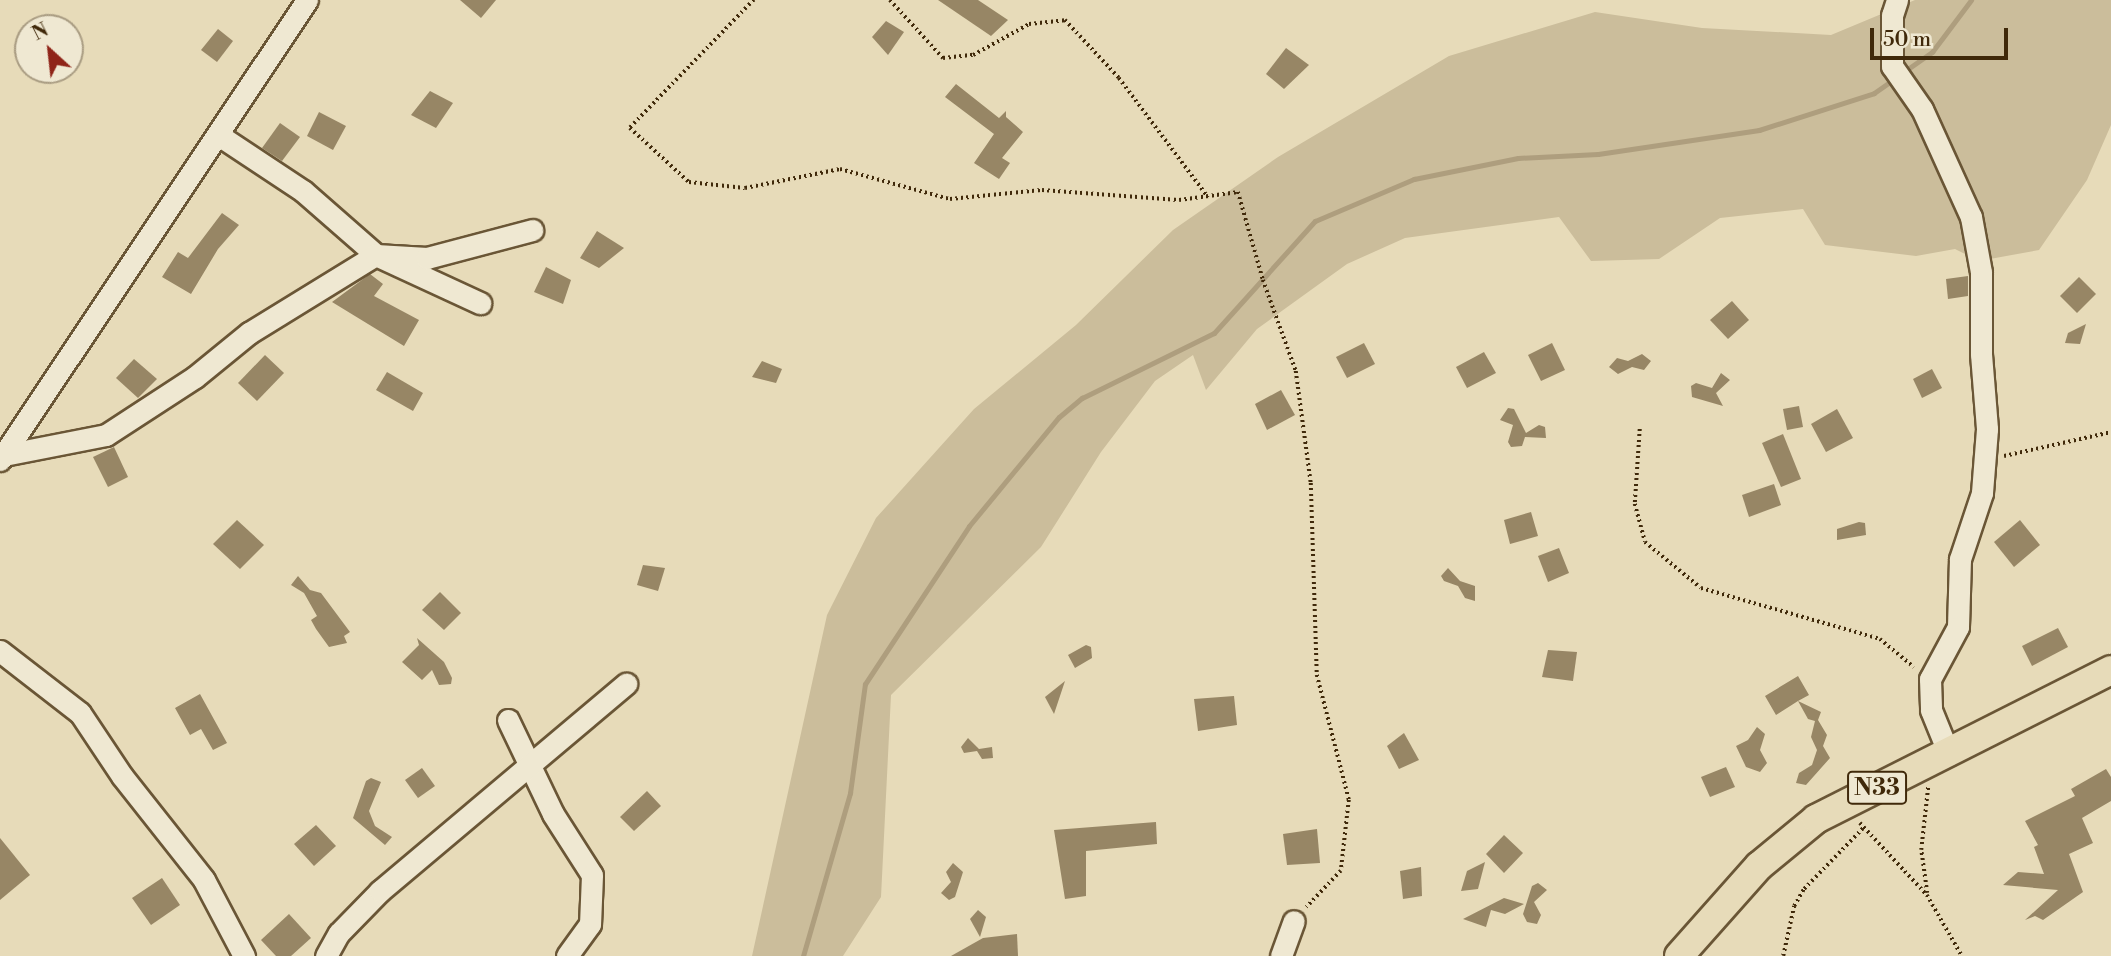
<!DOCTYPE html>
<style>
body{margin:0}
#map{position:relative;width:2111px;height:956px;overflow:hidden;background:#e7dbb9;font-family:"Libre Bodoni",serif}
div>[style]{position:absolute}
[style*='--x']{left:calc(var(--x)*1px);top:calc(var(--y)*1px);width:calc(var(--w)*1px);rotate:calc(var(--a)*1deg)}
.green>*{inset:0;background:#cbbd9b}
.stream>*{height:5px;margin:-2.5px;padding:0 2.5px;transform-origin:2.5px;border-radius:2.5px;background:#ae9e7e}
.building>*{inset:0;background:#978665}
.path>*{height:3.5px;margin-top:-1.75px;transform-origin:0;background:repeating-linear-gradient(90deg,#40290a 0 2px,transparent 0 5.5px)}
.roads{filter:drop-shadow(2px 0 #6a5636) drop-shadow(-2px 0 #6a5636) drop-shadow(0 2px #6a5636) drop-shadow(0 -2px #6a5636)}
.minor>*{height:21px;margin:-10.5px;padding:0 10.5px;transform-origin:10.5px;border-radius:10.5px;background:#efe8d2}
.major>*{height:28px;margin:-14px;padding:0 14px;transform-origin:14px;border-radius:14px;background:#e7dbb9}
span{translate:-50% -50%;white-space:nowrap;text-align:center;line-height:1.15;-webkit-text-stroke:7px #efe8d2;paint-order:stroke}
.shield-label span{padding:2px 5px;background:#efe8d2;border:2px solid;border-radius:5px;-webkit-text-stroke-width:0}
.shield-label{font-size:23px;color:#40290a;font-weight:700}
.north{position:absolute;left:14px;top:14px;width:70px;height:70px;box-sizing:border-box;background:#efe8d2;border:2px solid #a99c82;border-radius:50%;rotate:333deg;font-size:19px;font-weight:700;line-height:28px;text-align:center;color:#40290a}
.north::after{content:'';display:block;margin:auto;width:24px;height:32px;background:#8f2418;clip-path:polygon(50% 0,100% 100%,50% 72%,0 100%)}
.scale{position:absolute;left:1870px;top:28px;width:138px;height:32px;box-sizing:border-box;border:4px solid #40290a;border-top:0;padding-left:9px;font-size:21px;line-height:24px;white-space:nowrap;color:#40290a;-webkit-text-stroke:5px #efe8d2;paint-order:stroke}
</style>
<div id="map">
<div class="green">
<div style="clip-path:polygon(1915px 0,2111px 0,2111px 125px,2087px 180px,2039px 250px,1979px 261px,1955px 249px,1916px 256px,1825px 245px,1803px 209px,1720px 218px,1659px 259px,1591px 261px,1559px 217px,1405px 238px,1347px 264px,1257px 329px,1206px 390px,1193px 355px,1155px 381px,1101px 452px,1041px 547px,891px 695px,881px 897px,843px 956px,752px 956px,827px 615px,876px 518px,974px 409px,1076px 325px,1173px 230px,1278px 157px,1449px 56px,1595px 12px,1702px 28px,1831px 35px)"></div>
</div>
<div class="stream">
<div style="--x:1902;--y:73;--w:37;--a:-35"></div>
<div style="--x:1932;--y:52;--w:65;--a:-53.1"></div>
<div style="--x:803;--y:956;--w:170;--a:-73.9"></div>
<div style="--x:850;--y:793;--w:110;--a:-82.2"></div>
<div style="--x:865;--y:684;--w:189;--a:-56.6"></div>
<div style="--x:969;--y:526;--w:141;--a:-50.5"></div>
<div style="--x:1059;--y:417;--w:30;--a:-40"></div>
<div style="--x:1082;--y:398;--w:147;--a:-26.2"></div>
<div style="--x:1214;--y:333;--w:151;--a:-48"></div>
<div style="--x:1315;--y:221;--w:108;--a:-23"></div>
<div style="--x:1414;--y:179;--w:106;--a:-11.4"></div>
<div style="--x:1518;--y:158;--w:80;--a:-2.9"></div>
<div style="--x:1598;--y:154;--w:163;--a:-8.5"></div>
<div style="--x:1759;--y:130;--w:121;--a:-17.8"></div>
<div style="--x:1874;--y:93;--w:24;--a:-35"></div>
</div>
<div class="building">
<div style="clip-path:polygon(460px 0,496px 0,481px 18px)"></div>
<div style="clip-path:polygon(938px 0,978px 0,1008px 20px,991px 36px)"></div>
<div style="clip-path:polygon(886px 21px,904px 32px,888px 55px,872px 37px)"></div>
<div style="clip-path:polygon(218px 29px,233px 41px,217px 62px,201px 50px)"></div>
<div style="clip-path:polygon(1286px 48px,1309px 65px,1284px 89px,1266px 74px)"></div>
<div style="clip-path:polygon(956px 84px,999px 118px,1006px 111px,1006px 117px,1023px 132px,1002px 158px,1010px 163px,999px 179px,974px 163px,994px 134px,945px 97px)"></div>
<div style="clip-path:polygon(430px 91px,453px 103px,436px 128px,411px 115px)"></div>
<div style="clip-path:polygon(319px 112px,346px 126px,333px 150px,307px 136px)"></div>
<div style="clip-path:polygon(280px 123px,300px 137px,282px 161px,262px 148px)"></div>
<div style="clip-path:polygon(222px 213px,239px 225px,218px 249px,191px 294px,162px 277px,178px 252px,188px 258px)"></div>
<div style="clip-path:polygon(597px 231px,624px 248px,599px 268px,580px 258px)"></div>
<div style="clip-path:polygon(546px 267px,571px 280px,563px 304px,534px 292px)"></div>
<div style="clip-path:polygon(370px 274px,383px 284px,374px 296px,419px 320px,404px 346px,332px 302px)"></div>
<div style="clip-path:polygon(1968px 276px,1968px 296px,1948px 299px,1946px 279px)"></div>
<div style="clip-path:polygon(2079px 277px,2096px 294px,2077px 313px,2060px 296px)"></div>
<div style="clip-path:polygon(1732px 301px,1749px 320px,1728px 339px,1710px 320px)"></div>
<div style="clip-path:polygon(2086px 324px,2080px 344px,2065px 343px,2068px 333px)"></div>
<div style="clip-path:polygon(1364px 343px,1375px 364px,1347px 378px,1336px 357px)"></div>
<div style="clip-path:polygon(1552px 343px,1565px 370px,1541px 381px,1528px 355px)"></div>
<div style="clip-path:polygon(1484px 352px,1496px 373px,1467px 388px,1456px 367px)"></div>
<div style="clip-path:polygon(1642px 354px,1651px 361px,1644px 370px,1632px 367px,1618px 374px,1609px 367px,1617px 358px,1628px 361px)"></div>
<div style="clip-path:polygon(265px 355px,284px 373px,257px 401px,238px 383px)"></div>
<div style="clip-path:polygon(134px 359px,157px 379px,138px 398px,116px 378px)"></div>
<div style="clip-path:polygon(762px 361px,782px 369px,776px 383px,752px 377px)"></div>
<div style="clip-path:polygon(1932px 369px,1942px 388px,1922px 398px,1913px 379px)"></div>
<div style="clip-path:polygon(387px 372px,423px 393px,413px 411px,376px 390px)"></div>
<div style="clip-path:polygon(1721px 373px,1730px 380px,1716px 393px,1723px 406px,1692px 397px,1691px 386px,1696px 383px,1712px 388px)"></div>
<div style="clip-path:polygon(1281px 390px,1295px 415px,1267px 430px,1255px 404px)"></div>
<div style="clip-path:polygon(1799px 406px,1803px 427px,1787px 430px,1783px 409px)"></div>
<div style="clip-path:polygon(1508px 408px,1514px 409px,1526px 433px,1539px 425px,1545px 427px,1546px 438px,1525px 437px,1522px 446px,1511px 447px,1508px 442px,1513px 425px,1500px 420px)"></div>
<div style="clip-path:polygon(1837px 409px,1853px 438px,1826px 452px,1811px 424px)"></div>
<div style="clip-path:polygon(1783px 434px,1801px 479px,1781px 487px,1762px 443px)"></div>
<div style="clip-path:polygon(114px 447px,128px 477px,108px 487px,93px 457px)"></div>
<div style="clip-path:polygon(1774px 484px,1781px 505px,1749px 517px,1742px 495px)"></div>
<div style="clip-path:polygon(1531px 512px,1538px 536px,1510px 544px,1504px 520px)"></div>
<div style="clip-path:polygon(237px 520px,264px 545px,240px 569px,213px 544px)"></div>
<div style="clip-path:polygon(2020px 520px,2040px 545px,2014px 567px,1994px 542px)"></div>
<div style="clip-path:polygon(1859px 522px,1865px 523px,1866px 535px,1837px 540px,1837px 529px)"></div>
<div style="clip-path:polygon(1559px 548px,1569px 573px,1548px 582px,1538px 556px)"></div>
<div style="clip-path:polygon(643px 565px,665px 568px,658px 591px,637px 585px)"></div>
<div style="clip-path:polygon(1448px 568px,1460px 581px,1475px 586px,1475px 601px,1465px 598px,1458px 586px,1444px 581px,1441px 576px)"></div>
<div style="clip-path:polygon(298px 576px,310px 590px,321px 593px,350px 632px,344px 636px,347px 643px,329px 647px,316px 629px,311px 620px,317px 616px,304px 593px,291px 585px)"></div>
<div style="clip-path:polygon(440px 592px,461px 613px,444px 630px,422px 610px)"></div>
<div style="clip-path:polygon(2058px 628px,2068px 647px,2032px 666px,2022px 646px)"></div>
<div style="clip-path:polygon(417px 638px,444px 662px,452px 678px,451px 684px,439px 685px,432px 670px,422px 680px,402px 662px,419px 645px)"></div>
<div style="clip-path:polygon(1086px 645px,1091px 647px,1092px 658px,1075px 668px,1068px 655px)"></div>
<div style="clip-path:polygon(1548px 650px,1577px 652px,1573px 681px,1542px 677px)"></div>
<div style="clip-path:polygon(1798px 676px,1809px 695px,1798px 701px,1821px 712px,1818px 720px,1827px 735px,1823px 746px,1830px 758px,1806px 785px,1796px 783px,1799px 773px,1812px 765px,1817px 750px,1811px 737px,1815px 721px,1808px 719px,1798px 701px,1776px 715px,1765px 696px)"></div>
<div style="clip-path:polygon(1065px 681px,1054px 714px,1045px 697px)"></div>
<div style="clip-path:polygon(200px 694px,227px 743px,213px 750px,201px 729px,190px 735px,175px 708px)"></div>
<div style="clip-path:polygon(1234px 696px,1237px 725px,1198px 731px,1194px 699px)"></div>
<div style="clip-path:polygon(1757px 727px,1765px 734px,1760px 750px,1767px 763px,1760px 772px,1746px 767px,1736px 746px,1748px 740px)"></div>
<div style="clip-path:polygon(1404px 733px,1419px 760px,1399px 769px,1387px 746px)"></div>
<div style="clip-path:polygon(968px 738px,979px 749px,992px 747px,993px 758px,982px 759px,977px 751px,964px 753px,961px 747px)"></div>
<div style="clip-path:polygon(1726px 767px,1735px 787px,1710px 797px,1701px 777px)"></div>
<div style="clip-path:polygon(422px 768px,435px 786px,418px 798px,405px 780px)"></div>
<div style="clip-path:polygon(2106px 769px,2111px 777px,2111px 801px,2082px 818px,2093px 843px,2069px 854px,2083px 892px,2043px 920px,2035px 916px,2025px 920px,2058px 890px,2003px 885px,2018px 872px,2044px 874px,2034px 847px,2038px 845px,2025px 821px,2075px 796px,2071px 789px)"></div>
<div style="clip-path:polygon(371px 778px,381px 782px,369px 811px,375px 826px,392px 837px,385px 845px,353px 818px,366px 781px)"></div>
<div style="clip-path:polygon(647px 791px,661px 806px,634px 831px,620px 817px)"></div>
<div style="clip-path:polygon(1156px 822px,1157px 844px,1086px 851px,1086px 896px,1065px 899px,1054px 830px)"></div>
<div style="clip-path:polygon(316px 825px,336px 846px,314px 866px,294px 844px)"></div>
<div style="clip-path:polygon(1317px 829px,1320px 863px,1287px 865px,1283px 834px)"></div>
<div style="clip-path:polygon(1504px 835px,1523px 853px,1504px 873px,1486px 854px)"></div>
<div style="clip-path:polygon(0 838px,30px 875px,0 900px)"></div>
<div style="clip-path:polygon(1485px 862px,1478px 889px,1461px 891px,1467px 871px)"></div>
<div style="clip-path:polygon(953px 863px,963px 872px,955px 897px,949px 900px,941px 893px,951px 882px,946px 872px)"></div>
<div style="clip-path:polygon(1421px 867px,1422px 896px,1403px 899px,1400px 871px)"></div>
<div style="clip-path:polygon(162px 878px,180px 905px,151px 925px,132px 898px)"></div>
<div style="clip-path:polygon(1538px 883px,1547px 890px,1534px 902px,1541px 915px,1537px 924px,1527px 922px,1523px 914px,1532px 886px)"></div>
<div style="clip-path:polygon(1504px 898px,1524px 904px,1505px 914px,1491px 910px,1486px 927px,1463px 919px)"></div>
<div style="clip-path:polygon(978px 910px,986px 917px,980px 937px,970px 919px)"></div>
<div style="clip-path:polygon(289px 914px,311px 938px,291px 956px,276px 956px,261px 940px)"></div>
<div style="clip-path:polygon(1017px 934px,1018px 956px,951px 956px,983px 938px)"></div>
</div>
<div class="path">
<div style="--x:754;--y:0;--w:178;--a:134.1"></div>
<div style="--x:630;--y:128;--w:80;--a:42.5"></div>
<div style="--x:689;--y:182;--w:56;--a:6.1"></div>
<div style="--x:745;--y:188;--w:97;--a:-11.3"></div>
<div style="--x:840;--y:169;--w:114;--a:15.3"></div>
<div style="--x:950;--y:199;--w:92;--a:-5.6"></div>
<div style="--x:1042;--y:190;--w:137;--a:4.2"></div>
<div style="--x:1179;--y:200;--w:60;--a:-7.7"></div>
<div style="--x:1238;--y:192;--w:91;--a:74.1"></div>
<div style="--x:1263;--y:280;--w:97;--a:70.1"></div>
<div style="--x:1296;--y:371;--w:113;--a:82.4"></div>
<div style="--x:1311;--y:483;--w:192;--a:88.2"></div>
<div style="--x:1317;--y:675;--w:129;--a:75.6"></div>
<div style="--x:1349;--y:800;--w:71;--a:96.4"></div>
<div style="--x:1341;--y:871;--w:50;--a:133.4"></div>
<div style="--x:890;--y:0;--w:79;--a:47.6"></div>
<div style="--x:943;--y:58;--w:30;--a:-6"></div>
<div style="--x:973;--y:55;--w:64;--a:-29"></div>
<div style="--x:1029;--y:24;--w:36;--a:-6"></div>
<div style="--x:1065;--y:20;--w:79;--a:47"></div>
<div style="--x:1119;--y:78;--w:149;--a:53.2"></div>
<div style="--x:1640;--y:429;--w:75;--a:93.8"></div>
<div style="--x:1635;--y:504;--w:39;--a:75"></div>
<div style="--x:1645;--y:542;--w:72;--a:39.4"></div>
<div style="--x:1701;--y:588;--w:186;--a:15.9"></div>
<div style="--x:1880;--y:639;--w:44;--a:39.5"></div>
<div style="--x:2004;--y:456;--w:110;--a:-12.6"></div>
<div style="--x:1860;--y:823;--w:98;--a:47.1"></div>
<div style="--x:1927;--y:895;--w:70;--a:60.2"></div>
<div style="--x:1927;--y:893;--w:43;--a:-97.9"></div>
<div style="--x:1921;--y:850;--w:63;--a:-83.7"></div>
<div style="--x:1783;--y:956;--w:51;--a:-77.6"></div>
<div style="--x:1794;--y:906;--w:20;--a:-60"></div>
<div style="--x:1804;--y:889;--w:86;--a:-45.9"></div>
</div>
<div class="roads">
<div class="minor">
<div style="--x:1897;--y:0;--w:16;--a:108"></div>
<div style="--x:1892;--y:15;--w:51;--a:90"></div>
<div style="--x:1892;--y:66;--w:52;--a:55.1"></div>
<div style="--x:1922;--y:109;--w:119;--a:65.6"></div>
<div style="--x:1971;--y:217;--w:56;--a:79.7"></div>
<div style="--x:1981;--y:272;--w:82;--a:90"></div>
<div style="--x:1981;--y:354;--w:75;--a:85.4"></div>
<div style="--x:1987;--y:429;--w:64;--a:94.5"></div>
<div style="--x:1982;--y:493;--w:70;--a:108.4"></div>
<div style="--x:1960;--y:559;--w:68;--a:91.7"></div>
<div style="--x:1958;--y:627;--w:59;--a:118.3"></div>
<div style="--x:1930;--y:679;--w:31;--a:88"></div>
<div style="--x:1931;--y:710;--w:48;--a:67.8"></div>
<div style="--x:220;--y:136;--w:100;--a:33.5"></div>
<div style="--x:303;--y:191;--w:97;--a:41.2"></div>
<div style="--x:376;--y:255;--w:115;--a:24.8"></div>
<div style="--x:4;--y:455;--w:104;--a:-11.1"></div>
<div style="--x:106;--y:435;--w:106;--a:-33.1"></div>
<div style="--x:195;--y:377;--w:70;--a:-39.2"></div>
<div style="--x:249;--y:333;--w:149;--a:-31.6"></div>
<div style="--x:376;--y:255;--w:51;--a:3.4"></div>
<div style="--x:427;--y:258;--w:109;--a:-14.9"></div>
<div style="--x:0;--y:460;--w:553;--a:-56.28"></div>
<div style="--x:0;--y:651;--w:101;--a:37.8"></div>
<div style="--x:80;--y:713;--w:76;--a:56.3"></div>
<div style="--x:122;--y:776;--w:132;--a:51.7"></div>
<div style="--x:204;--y:880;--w:86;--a:62.2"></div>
<div style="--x:508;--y:720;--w:104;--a:64.4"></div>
<div style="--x:553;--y:814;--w:72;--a:57.4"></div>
<div style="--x:592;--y:875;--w:49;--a:92.3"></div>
<div style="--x:590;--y:924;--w:39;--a:126"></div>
<div style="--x:326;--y:956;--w:26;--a:-61"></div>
<div style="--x:339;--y:933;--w:59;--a:-45.7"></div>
<div style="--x:380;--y:891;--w:322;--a:-40.1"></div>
<div style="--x:1281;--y:956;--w:37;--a:-70"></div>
</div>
<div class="major">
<div style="--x:1679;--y:956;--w:120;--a:-48.4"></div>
<div style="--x:1759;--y:866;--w:74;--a:-39.5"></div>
<div style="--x:1816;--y:819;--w:330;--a:-26.8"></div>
</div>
</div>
<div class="shield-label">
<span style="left:1877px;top:788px">N33</span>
</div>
<div class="north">N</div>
<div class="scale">50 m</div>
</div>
